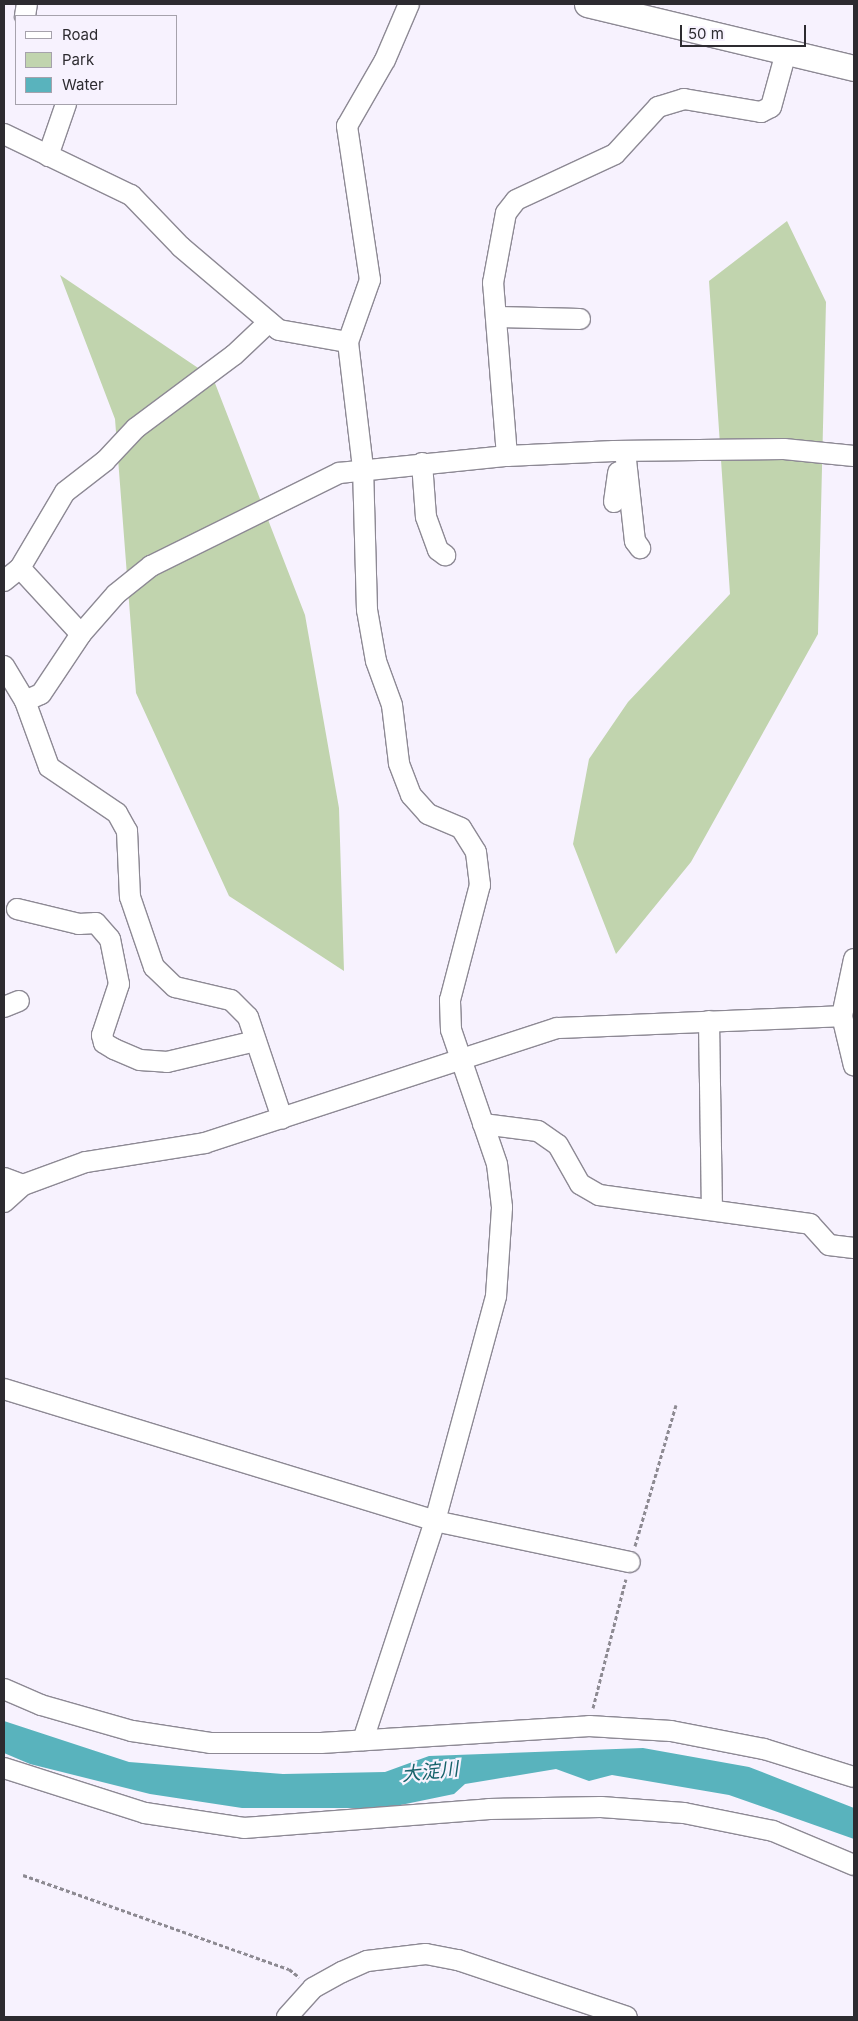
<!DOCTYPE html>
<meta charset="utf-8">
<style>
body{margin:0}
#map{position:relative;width:858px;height:2021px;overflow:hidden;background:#f7f2fe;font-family:Inter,"Noto Sans JP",sans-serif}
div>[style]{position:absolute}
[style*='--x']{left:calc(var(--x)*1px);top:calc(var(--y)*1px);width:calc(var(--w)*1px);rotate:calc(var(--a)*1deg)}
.green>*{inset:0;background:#c1d4ae}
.water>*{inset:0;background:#59b3bd}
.path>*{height:3px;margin-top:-1.5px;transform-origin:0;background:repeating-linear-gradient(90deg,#8d8a92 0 4px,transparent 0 6.5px)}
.roads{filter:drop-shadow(1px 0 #8d8994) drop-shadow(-1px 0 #8d8994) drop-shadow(0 1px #8d8994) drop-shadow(0 -1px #8d8994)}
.minor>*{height:20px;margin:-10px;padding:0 10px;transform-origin:10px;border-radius:10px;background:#fff}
.major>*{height:25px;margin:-12.5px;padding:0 12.5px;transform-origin:12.5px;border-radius:12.5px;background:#fff}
span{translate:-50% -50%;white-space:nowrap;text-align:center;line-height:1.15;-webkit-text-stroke:4.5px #f7f2fe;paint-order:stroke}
.water-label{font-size:19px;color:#17626a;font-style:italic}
.frame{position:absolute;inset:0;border:5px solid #2d2b30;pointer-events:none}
.legend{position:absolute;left:15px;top:15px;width:162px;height:90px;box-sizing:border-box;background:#f7f2fe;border:1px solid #a6a2ac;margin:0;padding:6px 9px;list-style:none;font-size:15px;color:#2d2b30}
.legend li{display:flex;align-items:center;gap:10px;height:25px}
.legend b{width:25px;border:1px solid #a6a2ac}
.scale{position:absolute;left:680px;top:25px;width:126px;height:22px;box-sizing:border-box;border:2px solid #2d2b30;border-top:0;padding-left:6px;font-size:15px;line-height:18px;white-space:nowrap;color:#2d2b30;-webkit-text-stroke:4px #f7f2fe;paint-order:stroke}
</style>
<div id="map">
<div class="green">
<div style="clip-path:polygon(787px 221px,826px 302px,818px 634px,691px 862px,616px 954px,573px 844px,589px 759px,628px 702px,730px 594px,709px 281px)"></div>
<div style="clip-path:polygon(60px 275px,213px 378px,305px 615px,339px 808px,344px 971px,229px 896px,136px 693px,115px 419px)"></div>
</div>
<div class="water">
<div style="clip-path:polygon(4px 1721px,129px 1762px,283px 1774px,385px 1772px,429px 1756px,643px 1748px,749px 1767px,854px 1808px,854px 1839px,729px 1795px,612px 1775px,589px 1781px,556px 1769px,465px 1784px,454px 1794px,386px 1808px,242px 1808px,150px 1794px,30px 1764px,4px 1753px)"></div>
</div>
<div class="path">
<div style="--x:635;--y:1546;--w:147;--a:-73.8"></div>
<div style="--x:593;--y:1708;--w:133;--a:-75.7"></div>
<div style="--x:23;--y:1875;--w:282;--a:19.5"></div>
<div style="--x:289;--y:1969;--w:13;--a:39"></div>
</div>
<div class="roads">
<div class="minor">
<div style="--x:25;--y:16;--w:12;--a:-81"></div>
<div style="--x:4;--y:134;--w:141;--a:25.7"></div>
<div style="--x:131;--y:195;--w:72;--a:46.1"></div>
<div style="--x:181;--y:247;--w:128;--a:40.3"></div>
<div style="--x:279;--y:330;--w:70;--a:9.9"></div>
<div style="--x:48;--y:156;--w:55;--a:-70.9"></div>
<div style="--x:498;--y:317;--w:82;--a:1.4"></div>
<div style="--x:625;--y:451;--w:91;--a:83.7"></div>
<div style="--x:635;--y:541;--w:9;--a:54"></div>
<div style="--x:507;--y:456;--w:174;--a:-94.6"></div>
<div style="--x:493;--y:283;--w:71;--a:-79.5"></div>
<div style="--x:506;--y:213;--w:16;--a:-52"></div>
<div style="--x:516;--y:200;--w:109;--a:-24.9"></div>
<div style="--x:615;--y:154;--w:64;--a:-47.5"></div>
<div style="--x:658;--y:107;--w:27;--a:-17"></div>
<div style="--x:684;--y:99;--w:78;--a:9.6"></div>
<div style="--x:761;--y:112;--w:11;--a:-27"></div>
<div style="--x:771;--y:107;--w:57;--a:-74.7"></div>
<div style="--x:422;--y:463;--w:54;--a:85.8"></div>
<div style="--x:426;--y:517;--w:35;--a:70"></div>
<div style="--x:438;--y:550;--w:9;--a:36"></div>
<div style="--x:614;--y:502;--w:30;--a:-82"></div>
<div style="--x:20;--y:568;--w:90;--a:47.3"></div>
<div style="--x:4;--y:581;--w:21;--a:-39"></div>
<div style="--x:20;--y:568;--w:88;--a:-59.4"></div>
<div style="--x:65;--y:492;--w:51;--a:-37.8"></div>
<div style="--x:105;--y:461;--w:45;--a:-46.8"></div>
<div style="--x:136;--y:428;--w:122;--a:-36.7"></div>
<div style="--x:234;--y:355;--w:48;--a:-43.3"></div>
<div style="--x:4;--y:666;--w:41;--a:59"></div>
<div style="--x:25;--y:701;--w:70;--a:70"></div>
<div style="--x:49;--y:767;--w:82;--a:34.1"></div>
<div style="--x:117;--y:813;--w:21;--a:61"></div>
<div style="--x:127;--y:831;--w:66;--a:87.4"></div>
<div style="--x:130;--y:897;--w:74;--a:71.1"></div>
<div style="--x:154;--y:967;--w:29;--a:44"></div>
<div style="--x:175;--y:987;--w:57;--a:13.1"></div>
<div style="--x:231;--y:1000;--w:24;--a:45"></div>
<div style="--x:248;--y:1017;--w:107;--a:71.4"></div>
<div style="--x:25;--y:701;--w:17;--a:-24"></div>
<div style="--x:41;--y:694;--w:72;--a:-56.3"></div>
<div style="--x:81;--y:634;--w:53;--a:-48.8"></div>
<div style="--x:116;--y:594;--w:45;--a:-38.7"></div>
<div style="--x:151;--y:566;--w:210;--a:-26.3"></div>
<div style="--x:339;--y:473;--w:169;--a:-5.8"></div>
<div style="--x:507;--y:456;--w:107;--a:-2.7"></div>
<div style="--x:614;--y:451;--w:170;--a:-0.7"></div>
<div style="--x:784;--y:449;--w:70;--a:5.7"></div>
<div style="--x:17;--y:909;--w:64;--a:13.6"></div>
<div style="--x:79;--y:924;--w:17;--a:-3"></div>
<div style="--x:96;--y:923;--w:21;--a:49"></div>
<div style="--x:110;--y:939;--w:46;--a:78.7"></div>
<div style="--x:119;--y:984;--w:54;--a:108.4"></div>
<div style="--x:102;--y:1035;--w:8;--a:76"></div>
<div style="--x:104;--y:1043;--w:12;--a:31"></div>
<div style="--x:114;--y:1049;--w:28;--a:23"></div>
<div style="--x:140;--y:1060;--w:27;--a:4"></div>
<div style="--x:167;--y:1062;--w:91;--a:-13.3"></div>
<div style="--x:854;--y:959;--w:58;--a:101.9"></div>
<div style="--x:842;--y:1016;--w:51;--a:76.5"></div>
<div style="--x:4;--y:1007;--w:16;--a:-22"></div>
<div style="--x:709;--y:1021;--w:188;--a:89.1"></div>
<div style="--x:483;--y:1124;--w:55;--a:7.3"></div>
<div style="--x:538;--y:1131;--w:24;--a:35"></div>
<div style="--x:558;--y:1145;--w:45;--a:60.6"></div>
<div style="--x:580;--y:1184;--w:22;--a:30"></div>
<div style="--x:599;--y:1195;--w:213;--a:7.8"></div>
<div style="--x:810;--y:1224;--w:28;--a:48"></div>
<div style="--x:829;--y:1245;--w:25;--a:7"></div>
<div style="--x:4;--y:1178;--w:20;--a:20"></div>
<div style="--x:4;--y:1202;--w:25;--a:-42"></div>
<div style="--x:23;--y:1185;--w:67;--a:-20.1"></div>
<div style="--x:86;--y:1162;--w:121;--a:-9.1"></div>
<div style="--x:205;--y:1143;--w:370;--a:-18.1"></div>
<div style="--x:557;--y:1028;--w:285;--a:-2.4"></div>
<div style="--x:4;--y:1389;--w:451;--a:17"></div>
<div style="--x:435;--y:1521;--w:199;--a:11.9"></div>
<div style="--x:4;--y:1689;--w:40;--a:23.4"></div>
<div style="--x:41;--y:1705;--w:95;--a:15.9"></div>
<div style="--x:132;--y:1731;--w:79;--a:8.7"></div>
<div style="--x:210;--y:1743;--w:111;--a:0"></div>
<div style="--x:321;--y:1743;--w:269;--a:-3.6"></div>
<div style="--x:589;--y:1726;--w:82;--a:3.5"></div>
<div style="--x:671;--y:1731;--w:95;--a:11"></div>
<div style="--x:764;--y:1749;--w:94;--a:17.3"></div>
<div style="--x:363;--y:1740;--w:231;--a:-71.8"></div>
<div style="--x:435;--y:1521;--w:233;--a:-74.8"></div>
<div style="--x:496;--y:1296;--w:89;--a:-86.1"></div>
<div style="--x:502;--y:1207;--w:43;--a:-96.6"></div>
<div style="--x:497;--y:1164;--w:142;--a:-108.9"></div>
<div style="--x:451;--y:1030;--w:30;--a:-92"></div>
<div style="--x:450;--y:1000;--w:119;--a:-75.4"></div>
<div style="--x:480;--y:885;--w:33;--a:-97"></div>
<div style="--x:476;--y:852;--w:28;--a:-122"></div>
<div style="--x:461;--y:828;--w:36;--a:-157"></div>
<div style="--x:428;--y:814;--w:25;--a:-132"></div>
<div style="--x:411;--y:795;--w:34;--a:-111"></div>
<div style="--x:399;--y:763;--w:58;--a:-96.9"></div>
<div style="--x:392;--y:705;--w:47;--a:-110"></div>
<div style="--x:376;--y:661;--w:52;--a:-100"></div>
<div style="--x:367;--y:610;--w:142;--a:-91.6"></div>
<div style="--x:363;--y:468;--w:127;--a:-96.8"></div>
<div style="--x:348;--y:342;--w:66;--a:-70.5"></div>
<div style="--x:370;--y:280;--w:156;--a:-98.5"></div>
<div style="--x:347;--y:126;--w:76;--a:-60.1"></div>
<div style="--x:385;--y:60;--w:61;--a:-66.8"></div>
<div style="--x:4;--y:1768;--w:148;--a:17.7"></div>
<div style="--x:145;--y:1813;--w:100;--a:8.6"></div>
<div style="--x:244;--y:1828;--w:246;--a:-4.4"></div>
<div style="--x:489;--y:1809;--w:112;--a:-1"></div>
<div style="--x:601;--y:1807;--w:83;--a:4.1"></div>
<div style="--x:684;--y:1813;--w:91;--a:11.4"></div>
<div style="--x:773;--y:1831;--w:88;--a:22.8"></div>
<div style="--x:287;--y:2017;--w:39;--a:-48"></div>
<div style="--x:313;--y:1988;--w:33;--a:-29"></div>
<div style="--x:342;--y:1972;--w:27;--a:-24"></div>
<div style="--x:367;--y:1961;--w:59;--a:-6.8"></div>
<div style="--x:426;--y:1954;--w:33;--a:11"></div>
<div style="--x:458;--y:1960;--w:178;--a:18.6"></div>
</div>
<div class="major">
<div style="--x:587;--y:4;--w:275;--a:13.5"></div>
</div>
</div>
<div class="water-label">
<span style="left:430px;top:1772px;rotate:-6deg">大淀川</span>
</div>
<div class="frame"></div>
<ul class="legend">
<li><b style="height:6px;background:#fff"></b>Road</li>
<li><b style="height:14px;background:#c1d4ae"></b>Park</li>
<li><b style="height:14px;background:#59b3bd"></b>Water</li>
</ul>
<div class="scale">50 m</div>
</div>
